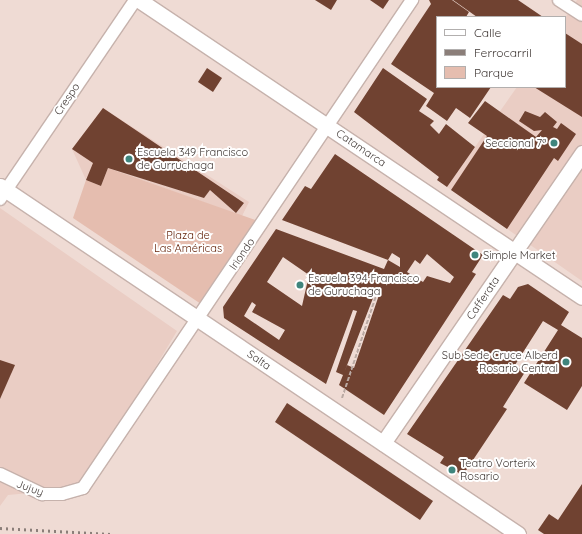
<!DOCTYPE html>
<meta charset="utf-8">
<style>
body{margin:0}
#map{position:relative;width:582px;height:534px;overflow:hidden;background:#efdbd4;font-family:Quicksand,sans-serif}
div>[style]{position:absolute}
[style*='--x']{left:calc(var(--x)*1px);top:calc(var(--y)*1px);width:calc(var(--w)*1px);rotate:calc(var(--a)*1deg)}
.built>*{inset:0;background:#eacdc4}
.green>*{inset:0;background:#e5bdaf}
.building>*{inset:0;background:#704231}
.path>*{height:2px;margin-top:-1px;transform-origin:0;background:repeating-linear-gradient(90deg,#b9a9a3 0 4px,transparent 0 6px)}
.roads{filter:drop-shadow(1px 0 #c6b2ac) drop-shadow(-1px 0 #c6b2ac) drop-shadow(0 1px #c6b2ac) drop-shadow(0 -1px #c6b2ac)}
.minor>*{height:12px;margin:-6px;padding:0 6px;transform-origin:6px;border-radius:6px;background:#fff}
.major>*{height:15px;margin:-7.5px;padding:0 7.5px;transform-origin:7.5px;border-radius:7.5px;background:#fff}
.rail>*{height:3px;margin-top:-1.5px;transform-origin:0;background:repeating-linear-gradient(90deg,#8b7e79 0 2px,transparent 0 6px)}
.dots>*{width:11px;height:11px;translate:-50% -50%;box-sizing:border-box;border:2px solid #fff;border-radius:50%}
span{translate:-50% -50%;white-space:nowrap;text-align:center;line-height:1.15;-webkit-text-stroke:4px #fff;paint-order:stroke}
.street-label{font-size:11px;color:#3f3734}
.poi-label{font-size:11px;color:#3f3734}
.right{translate:-100% -50%;text-align:right}
.left{translate:0 -50%;text-align:left}
.park-label{font-size:11px;color:#65240b}
.legend{position:absolute;left:436px;top:16px;width:130px;height:72px;box-sizing:border-box;background:#fff;border:1px solid #b2afae;margin:0;padding:5px 7px;list-style:none;font-size:12px;color:#3f3734}
.legend li{display:flex;align-items:center;gap:8px;height:20px}
.legend b{width:20px;border:1px solid #b2afae}
</style>
<div id="map">
<div class="built">
<div style="clip-path:polygon(577px 0,582px 0,582px 281px,447px 187px,517px 87px,565px 87px,565px 18px)"></div>
<div style="clip-path:polygon(103px 108px,249px 202px,242px 216px,108px 168px,101px 186px,86px 180px,72px 149px)"></div>
<div style="clip-path:polygon(0 208px,177px 331px,83px 488px,8px 495px,0 506px)"></div>
</div>
<div class="green">
<div style="clip-path:polygon(108px 168px,258px 221px,201px 304px,73px 218px,86px 180px,101px 186px)"></div>
</div>
<div class="building">
<div style="clip-path:polygon(315px 0,337px 0,331px 10px)"></div>
<div style="clip-path:polygon(370px 0,389px 0,383px 9px)"></div>
<div style="clip-path:polygon(429px 0,452px 0,469px 12px,466px 17px,437px 17px,437px 87px,491px 87px,470px 118px,456px 108px,447px 121px,426px 106px,434px 93px,391px 64px,431px 4px)"></div>
<div style="clip-path:polygon(453px 0,518px 0,543px 17px,477px 17px)"></div>
<div style="clip-path:polygon(565px 33px,582px 44px,582px 117px,534px 87px,565px 87px)"></div>
<div style="clip-path:polygon(207px 68px,222px 78px,213px 92px,198px 82px)"></div>
<div style="clip-path:polygon(383px 68px,427px 99px,419px 111px,434px 121px,430px 125px,439px 134px,446px 124px,475px 147px,447px 187px,437px 180px,439px 177px,354px 112px)"></div>
<div style="clip-path:polygon(485px 101px,536px 137px,542px 130px,534px 131px,519px 121px,525px 111px,540px 117px,545px 112px,557px 122px,553px 127px,557px 129px,561px 123px,576px 134px,558px 161px,554px 158px,507px 229px,451px 190px,487px 136px,468px 123px)"></div>
<div style="clip-path:polygon(103px 108px,244px 203px,236px 213px,210px 190px,204px 198px,108px 168px,101px 186px,86px 180px,93px 163px,72px 149px)"></div>
<div style="clip-path:polygon(evenodd,335px 154px,483px 255px,472px 272px,476px 274px,384px 415px,339px 385px,343px 375px,336px 372px,357px 311px,353px 310px,326px 384px,224px 318px,223px 307px,276px 229px,384px 269px,388px 260px,282px 220px,305px 186px,311px 189px,335px 154px,392px 253px,400px 258px,400px 267px,388px 260px,392px 253px,335px 154px,427px 254px,454px 277px,450px 283px,427px 276px,423px 282px,407px 272px,415px 260px,420px 264px,427px 254px,335px 154px,283px 257px,309px 275px,302px 306px,267px 282px,283px 257px,335px 154px,375px 293px,379px 295px,354px 368px,347px 365px,344px 373px,375px 293px,335px 154px,252px 302px,256px 305px,252px 312px,285px 330px,279px 340px,244px 316px,252px 302px)"></div>
<div style="clip-path:polygon(528px 284px,569px 312px,561px 325px,582px 338px,582px 386px,567px 410px,524px 383px,558px 330px,543px 321px,515px 365px,525px 372px,503px 407px,507px 409px,463px 475px,440px 463px,444px 457px,407px 434px,503px 295px,510px 299px,518px 287px)"></div>
<div style="clip-path:polygon(0 360px,15px 365px,0 399px)"></div>
<div style="clip-path:polygon(287px 403px,433px 501px,420px 520px,275px 422px)"></div>
<div style="clip-path:polygon(582px 484px,582px 534px,544px 534px,538px 530px,549px 514px,558px 520px)"></div>
</div>
<div class="path">
<div style="--x:342;--y:398;--w:108;--a:-71.6"></div>
</div>
<div class="roads">
<div class="minor">
<div style="--x:559;--y:0;--w:27;--a:33"></div>
<div style="--x:0;--y:199;--w:240;--a:-55.8"></div>
<div style="--x:0;--y:474;--w:47;--a:25.5"></div>
<div style="--x:42;--y:494;--w:20;--a:0"></div>
<div style="--x:62;--y:494;--w:22;--a:-16"></div>
<div style="--x:83;--y:488;--w:589;--a:-56.01"></div>
</div>
<div class="major">
<div style="--x:139;--y:0;--w:533;--a:33.84"></div>
<div style="--x:0;--y:186;--w:624;--a:33.89"></div>
<div style="--x:383;--y:443;--w:352;--a:-55.5"></div>
</div>
</div>
<div class="rail">
<div style="--x:0;--y:528;--w:111;--a:3.1"></div>
</div>
<div class="dots">
<div style="left:554px;top:143px;background:#3f857d"></div>
<div style="left:129px;top:159px;background:#3f857d"></div>
<div style="left:475px;top:255px;background:#3f857d"></div>
<div style="left:300px;top:285px;background:#3f857d"></div>
<div style="left:566px;top:362px;background:#3f857d"></div>
<div style="left:452px;top:470px;background:#3f857d"></div>
</div>
<div class="street-label">
<span style="left:67px;top:99px;rotate:-56deg">Crespo</span>
<span style="left:361px;top:148px;rotate:34deg">Catamarca</span>
<span style="left:242px;top:254px;rotate:-56deg">Iriondo</span>
<span style="left:483px;top:298px;rotate:-56deg">Cafferata</span>
<span style="left:259px;top:360px;rotate:34deg">Salta</span>
<span style="left:30px;top:488px;rotate:20deg">Jujuy</span>
</div>
<div class="poi-label">
<span class="right" style="left:546px;top:143px">Seccional 7ª</span>
<span class="left" style="left:137px;top:159px">Escuela 349 Francisco<br>de Gurruchaga</span>
<span class="left" style="left:483px;top:255px">Simple Market</span>
<span class="left" style="left:308px;top:285px">Escuela 394 Francisco<br>de Guruchaga</span>
<span class="right" style="left:558px;top:362px">Sub Sede Cruce Alberd<br>Rosario Central</span>
<span class="left" style="left:460px;top:470px">Teatro Vorterix<br>Rosario</span>
</div>
<div class="park-label">
<span style="left:188px;top:242px">Plaza de<br>Las Américas</span>
</div>
<ul class="legend">
<li><b style="height:5px;background:#fff"></b>Calle</li>
<li><b style="height:5px;background:#8b7e79"></b>Ferrocarril</li>
<li><b style="height:11px;background:#e5bdaf"></b>Parque</li>
</ul>
</div>
